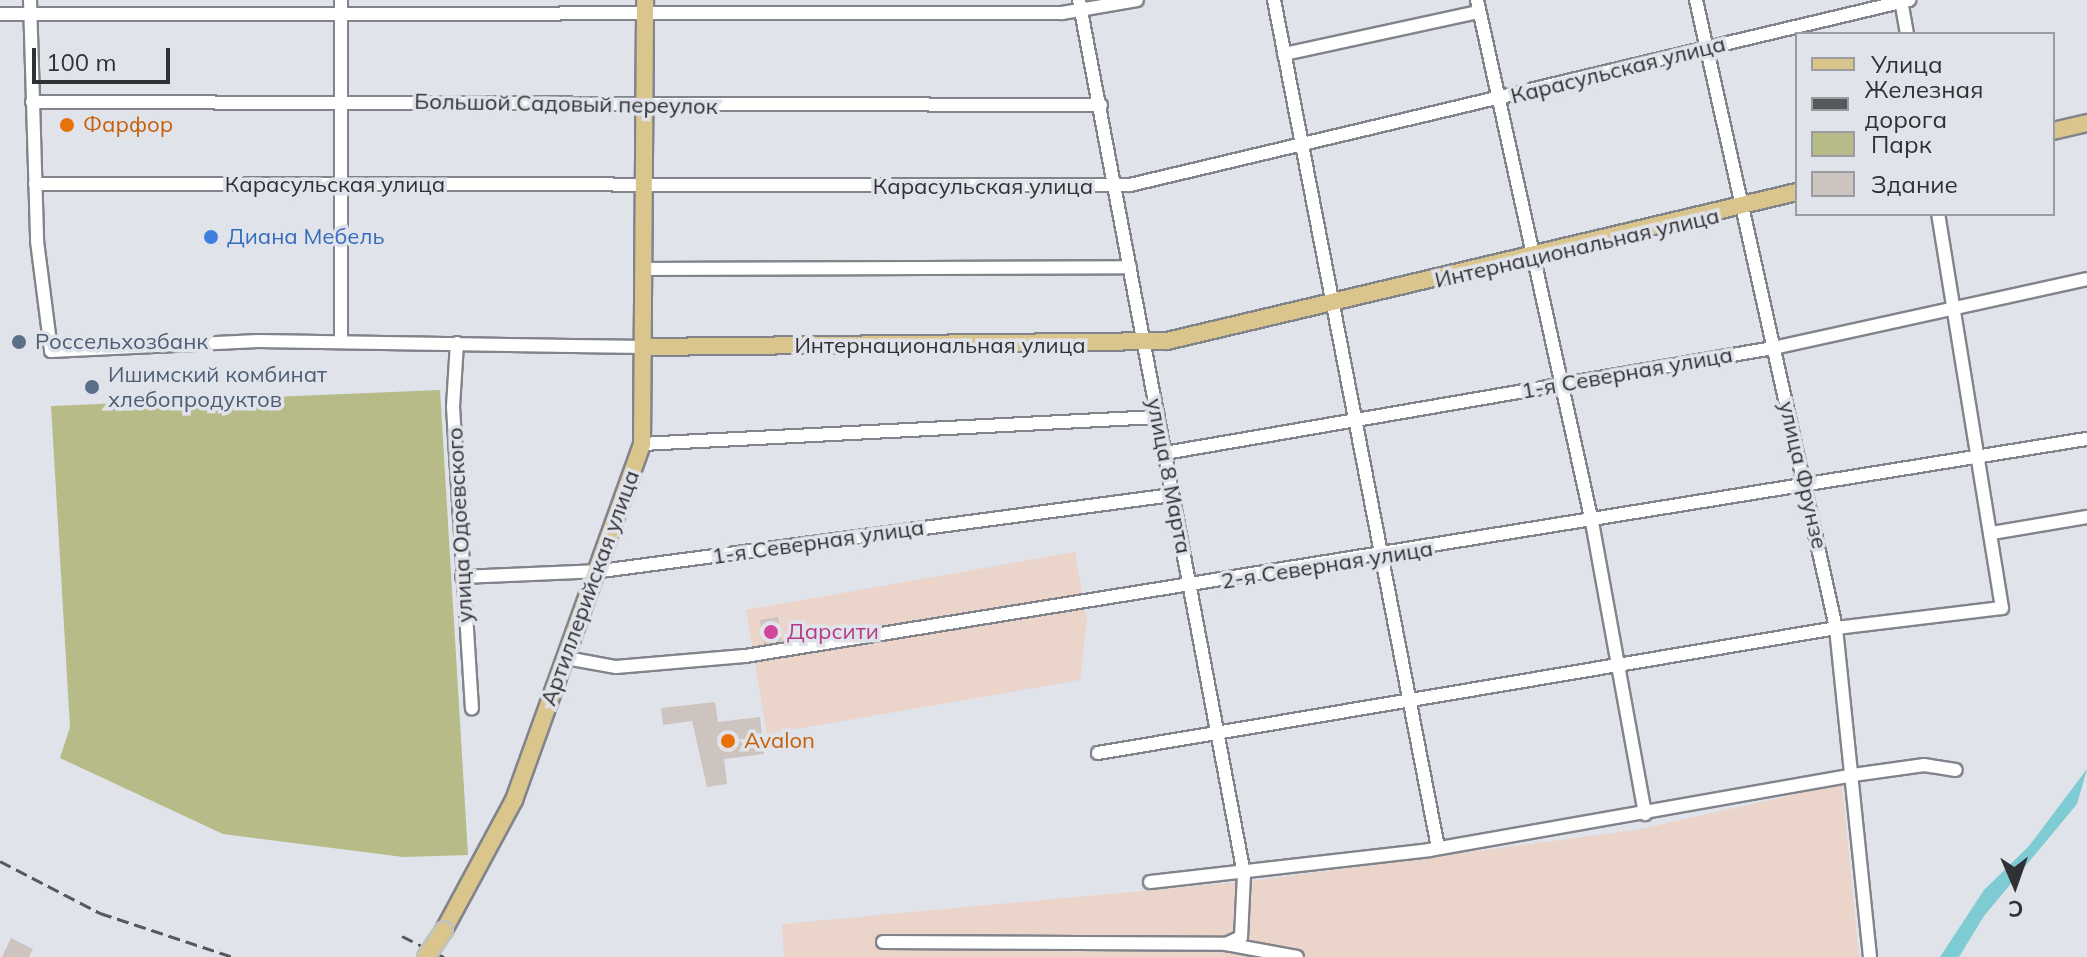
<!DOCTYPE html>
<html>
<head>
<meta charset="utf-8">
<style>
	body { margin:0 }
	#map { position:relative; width:2087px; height:957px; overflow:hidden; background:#e1e3eb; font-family:Mulish,sans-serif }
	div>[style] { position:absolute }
	.commercial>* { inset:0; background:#ebd4c9 }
	.green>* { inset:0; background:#b6bb88 }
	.water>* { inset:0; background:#7ecbd4 }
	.building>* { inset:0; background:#cdc3bf }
	.roads { filter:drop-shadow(2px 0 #82848c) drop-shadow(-2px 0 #82848c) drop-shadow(0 2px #82848c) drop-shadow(0 -2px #82848c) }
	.minor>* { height:12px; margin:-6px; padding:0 6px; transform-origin:6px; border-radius:6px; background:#fff }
	.major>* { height:16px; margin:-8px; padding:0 8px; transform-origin:8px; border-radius:8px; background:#dac58c }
	.rail>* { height:3px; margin-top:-1.5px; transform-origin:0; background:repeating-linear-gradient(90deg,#56585c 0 12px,transparent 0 18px) }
	.bridges { filter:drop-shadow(2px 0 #c1c1c2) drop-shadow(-2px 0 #c1c1c2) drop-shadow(0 2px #c1c1c2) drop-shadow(0 -2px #c1c1c2) }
	.major-bridge>* { height:16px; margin:-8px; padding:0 8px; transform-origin:8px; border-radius:8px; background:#dac58c }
	.dots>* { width:22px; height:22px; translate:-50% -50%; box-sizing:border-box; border:4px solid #e1e3eb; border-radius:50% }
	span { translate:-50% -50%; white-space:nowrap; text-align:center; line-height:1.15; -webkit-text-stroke:7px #e1e3eb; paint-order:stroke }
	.street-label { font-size:22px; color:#303134 }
	.food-label { font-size:22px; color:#c56008 }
	.left { translate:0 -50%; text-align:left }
	.shop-label { font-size:22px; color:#366cbe }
	.service-label { font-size:22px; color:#4e5e75 }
	.hotel-label { font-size:22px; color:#b23c85 }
	.legend { position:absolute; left:1795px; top:32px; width:260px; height:184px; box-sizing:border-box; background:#e1e3eb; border:2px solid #9a9ca2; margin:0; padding:10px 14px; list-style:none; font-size:24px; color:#303134 }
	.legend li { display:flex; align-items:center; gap:16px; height:40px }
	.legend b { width:40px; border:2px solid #9a9ca2 }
	.north { position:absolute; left:1975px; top:845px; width:80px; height:80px; -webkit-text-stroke:6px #e1e3eb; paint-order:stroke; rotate:178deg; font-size:22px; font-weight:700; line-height:32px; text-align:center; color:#303134 }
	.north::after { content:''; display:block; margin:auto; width:28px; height:36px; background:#303134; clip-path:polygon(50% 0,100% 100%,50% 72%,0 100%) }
	.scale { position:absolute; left:32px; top:48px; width:138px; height:36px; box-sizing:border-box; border:4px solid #303134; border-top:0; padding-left:10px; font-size:24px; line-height:28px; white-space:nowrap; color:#303134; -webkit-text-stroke:6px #e1e3eb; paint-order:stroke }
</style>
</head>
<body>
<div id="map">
	<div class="commercial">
		<i style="clip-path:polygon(1075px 552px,1087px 620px,1080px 680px,767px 734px,746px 610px)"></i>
		<i style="clip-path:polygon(1842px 784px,1859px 957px,784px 957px,782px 924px,1251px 881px,1636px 830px)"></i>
	</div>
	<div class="green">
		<i style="clip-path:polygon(440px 390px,468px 855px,403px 857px,223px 834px,60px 758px,70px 727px,51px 406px)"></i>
	</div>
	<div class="water">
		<i style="clip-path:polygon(2087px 769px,2077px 804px,1984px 916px,1959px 957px,1940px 957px,1984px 890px,2029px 846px)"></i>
	</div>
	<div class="building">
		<i style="clip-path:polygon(778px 617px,782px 641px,764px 644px,760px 620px)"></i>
		<i style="clip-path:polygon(715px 702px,718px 722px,760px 717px,764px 754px,724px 759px,727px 784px,707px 787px,692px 721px,663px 725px,661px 708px)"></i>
		<i style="clip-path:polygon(11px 938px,33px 949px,29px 957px,2px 957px)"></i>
	</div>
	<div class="roads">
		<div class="minor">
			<i style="left:30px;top:0;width:241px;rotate:88.3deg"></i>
			<i style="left:37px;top:241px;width:111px;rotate:82.7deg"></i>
			<i style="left:51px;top:351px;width:207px;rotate:-2.8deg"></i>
			<i style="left:258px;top:341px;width:388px;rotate:0.9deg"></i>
			<i style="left:341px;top:0;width:340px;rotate:90deg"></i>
			<i style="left:1079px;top:0;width:889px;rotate:79.31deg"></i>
			<i style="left:1244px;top:874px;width:63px;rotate:92.7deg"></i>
			<i style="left:1241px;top:937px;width:17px;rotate:155deg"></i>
			<i style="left:1274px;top:0;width:864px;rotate:79.05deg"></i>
			<i style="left:1477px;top:0;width:535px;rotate:77.58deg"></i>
			<i style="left:1592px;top:522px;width:297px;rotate:79.7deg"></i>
			<i style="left:1696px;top:0;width:643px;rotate:77.43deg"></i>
			<i style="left:1836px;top:628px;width:331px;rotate:84.1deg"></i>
			<i style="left:1901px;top:0;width:35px;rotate:80deg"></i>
			<i style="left:0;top:14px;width:1062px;rotate:-0.05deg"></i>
			<i style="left:1062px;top:13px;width:76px;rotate:-9.8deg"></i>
			<i style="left:1284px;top:54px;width:199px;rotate:-12.2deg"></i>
			<i style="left:32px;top:102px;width:1069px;rotate:0.16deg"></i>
			<i style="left:35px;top:184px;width:1095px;rotate:0.05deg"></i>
			<i style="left:1130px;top:185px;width:801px;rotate:-13.36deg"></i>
			<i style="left:645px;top:269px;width:485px;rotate:-0.2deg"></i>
			<i style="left:457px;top:343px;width:64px;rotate:93.6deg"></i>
			<i style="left:453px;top:407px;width:302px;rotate:86.4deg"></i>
			<i style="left:642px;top:444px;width:517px;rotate:-3deg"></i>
			<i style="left:1165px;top:453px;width:617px;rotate:-9.8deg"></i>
			<i style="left:1773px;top:348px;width:321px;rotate:-12.4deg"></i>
			<i style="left:1992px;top:533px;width:96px;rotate:-9.6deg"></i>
			<i style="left:462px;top:577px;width:139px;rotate:-2.5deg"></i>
			<i style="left:601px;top:571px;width:576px;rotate:-7.58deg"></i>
			<i style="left:566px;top:658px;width:51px;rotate:10.2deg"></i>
			<i style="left:616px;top:667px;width:129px;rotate:-4.9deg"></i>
			<i style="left:745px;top:656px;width:1359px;rotate:-9.19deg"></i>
			<i style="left:1098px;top:753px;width:749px;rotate:-9.61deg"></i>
			<i style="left:1836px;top:628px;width:167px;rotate:-6.9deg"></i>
			<i style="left:2002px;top:608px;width:399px;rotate:-99.2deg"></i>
			<i style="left:1150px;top:882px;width:281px;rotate:-6.5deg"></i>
			<i style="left:1429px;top:850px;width:431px;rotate:-10deg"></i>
			<i style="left:1853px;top:775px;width:72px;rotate:-8deg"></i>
			<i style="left:1924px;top:765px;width:32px;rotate:9deg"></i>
			<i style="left:883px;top:942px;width:343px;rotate:0.3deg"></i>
			<i style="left:1226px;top:944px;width:72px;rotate:10.4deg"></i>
		</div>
		<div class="major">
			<i style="left:2053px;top:131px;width:35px;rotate:-13deg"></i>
			<i style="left:646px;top:347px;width:521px;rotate:-0.66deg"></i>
			<i style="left:1167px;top:341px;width:647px;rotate:-13.31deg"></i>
			<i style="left:444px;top:930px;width:148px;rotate:-61.7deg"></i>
			<i style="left:514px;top:800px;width:378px;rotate:-70.2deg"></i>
			<i style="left:642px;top:444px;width:444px;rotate:-89.6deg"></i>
		</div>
	</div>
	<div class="rail">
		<i style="left:0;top:861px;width:113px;rotate:27.5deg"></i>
		<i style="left:100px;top:913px;width:140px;rotate:18.3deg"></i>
		<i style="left:402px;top:936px;width:47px;rotate:26.6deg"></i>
	</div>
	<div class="bridges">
		<div class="major-bridge">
			<i style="left:426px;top:957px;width:32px;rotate:-56deg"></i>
		</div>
	</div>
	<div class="dots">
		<i style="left:67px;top:125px;background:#e8710a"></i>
		<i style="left:211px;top:237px;background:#3f7fe0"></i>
		<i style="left:19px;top:342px;background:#5c6f8a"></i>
		<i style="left:92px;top:387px;background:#5c6f8a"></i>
		<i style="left:771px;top:632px;background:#d1479c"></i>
		<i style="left:728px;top:741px;background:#e8710a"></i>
	</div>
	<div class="street-label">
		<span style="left:1618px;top:70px;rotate:-14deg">Карасульская улица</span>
		<span style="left:566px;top:104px;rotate:1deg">Большой Садовый переулок</span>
		<span style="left:335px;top:185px">Карасульская улица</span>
		<span style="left:983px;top:187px">Карасульская улица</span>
		<span style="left:1577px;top:248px;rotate:-13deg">Интернациональная улица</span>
		<span style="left:940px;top:346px">Интернациональная улица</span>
		<span style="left:1627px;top:373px;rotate:-10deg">1-я Северная улица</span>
		<span style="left:1803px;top:475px;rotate:77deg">улица Фрунзе</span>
		<span style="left:1169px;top:476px;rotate:79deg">улица 8 Марта</span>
		<span style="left:460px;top:525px;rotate:-93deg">улица Одоевского</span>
		<span style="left:818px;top:542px;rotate:-8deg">1-я Северная улица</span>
		<span style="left:1327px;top:565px;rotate:-9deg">2-я Северная улица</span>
		<span style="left:590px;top:588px;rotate:-70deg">Артиллерийская улица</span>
	</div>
	<div class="food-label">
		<span class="left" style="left:83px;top:125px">Фарфор</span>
		<span class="left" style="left:744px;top:741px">Avalon</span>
	</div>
	<div class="shop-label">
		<span class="left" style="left:227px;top:237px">Диана Мебель</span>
	</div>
	<div class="service-label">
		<span class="left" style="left:35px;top:342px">Россельхозбанк</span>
		<span class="left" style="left:108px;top:387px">Ишимский комбинат<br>хлебопродуктов</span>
	</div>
	<div class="hotel-label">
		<span class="left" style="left:787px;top:632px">Дарсити</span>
	</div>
	<ul class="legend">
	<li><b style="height:10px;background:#dac58c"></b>Улица</li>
	<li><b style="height:10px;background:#56585c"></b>Железная дорога</li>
	<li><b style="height:22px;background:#b6bb88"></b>Парк</li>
	<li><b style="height:22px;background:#cdc3bf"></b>Здание</li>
	</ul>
	<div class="north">С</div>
	<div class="scale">100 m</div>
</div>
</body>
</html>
